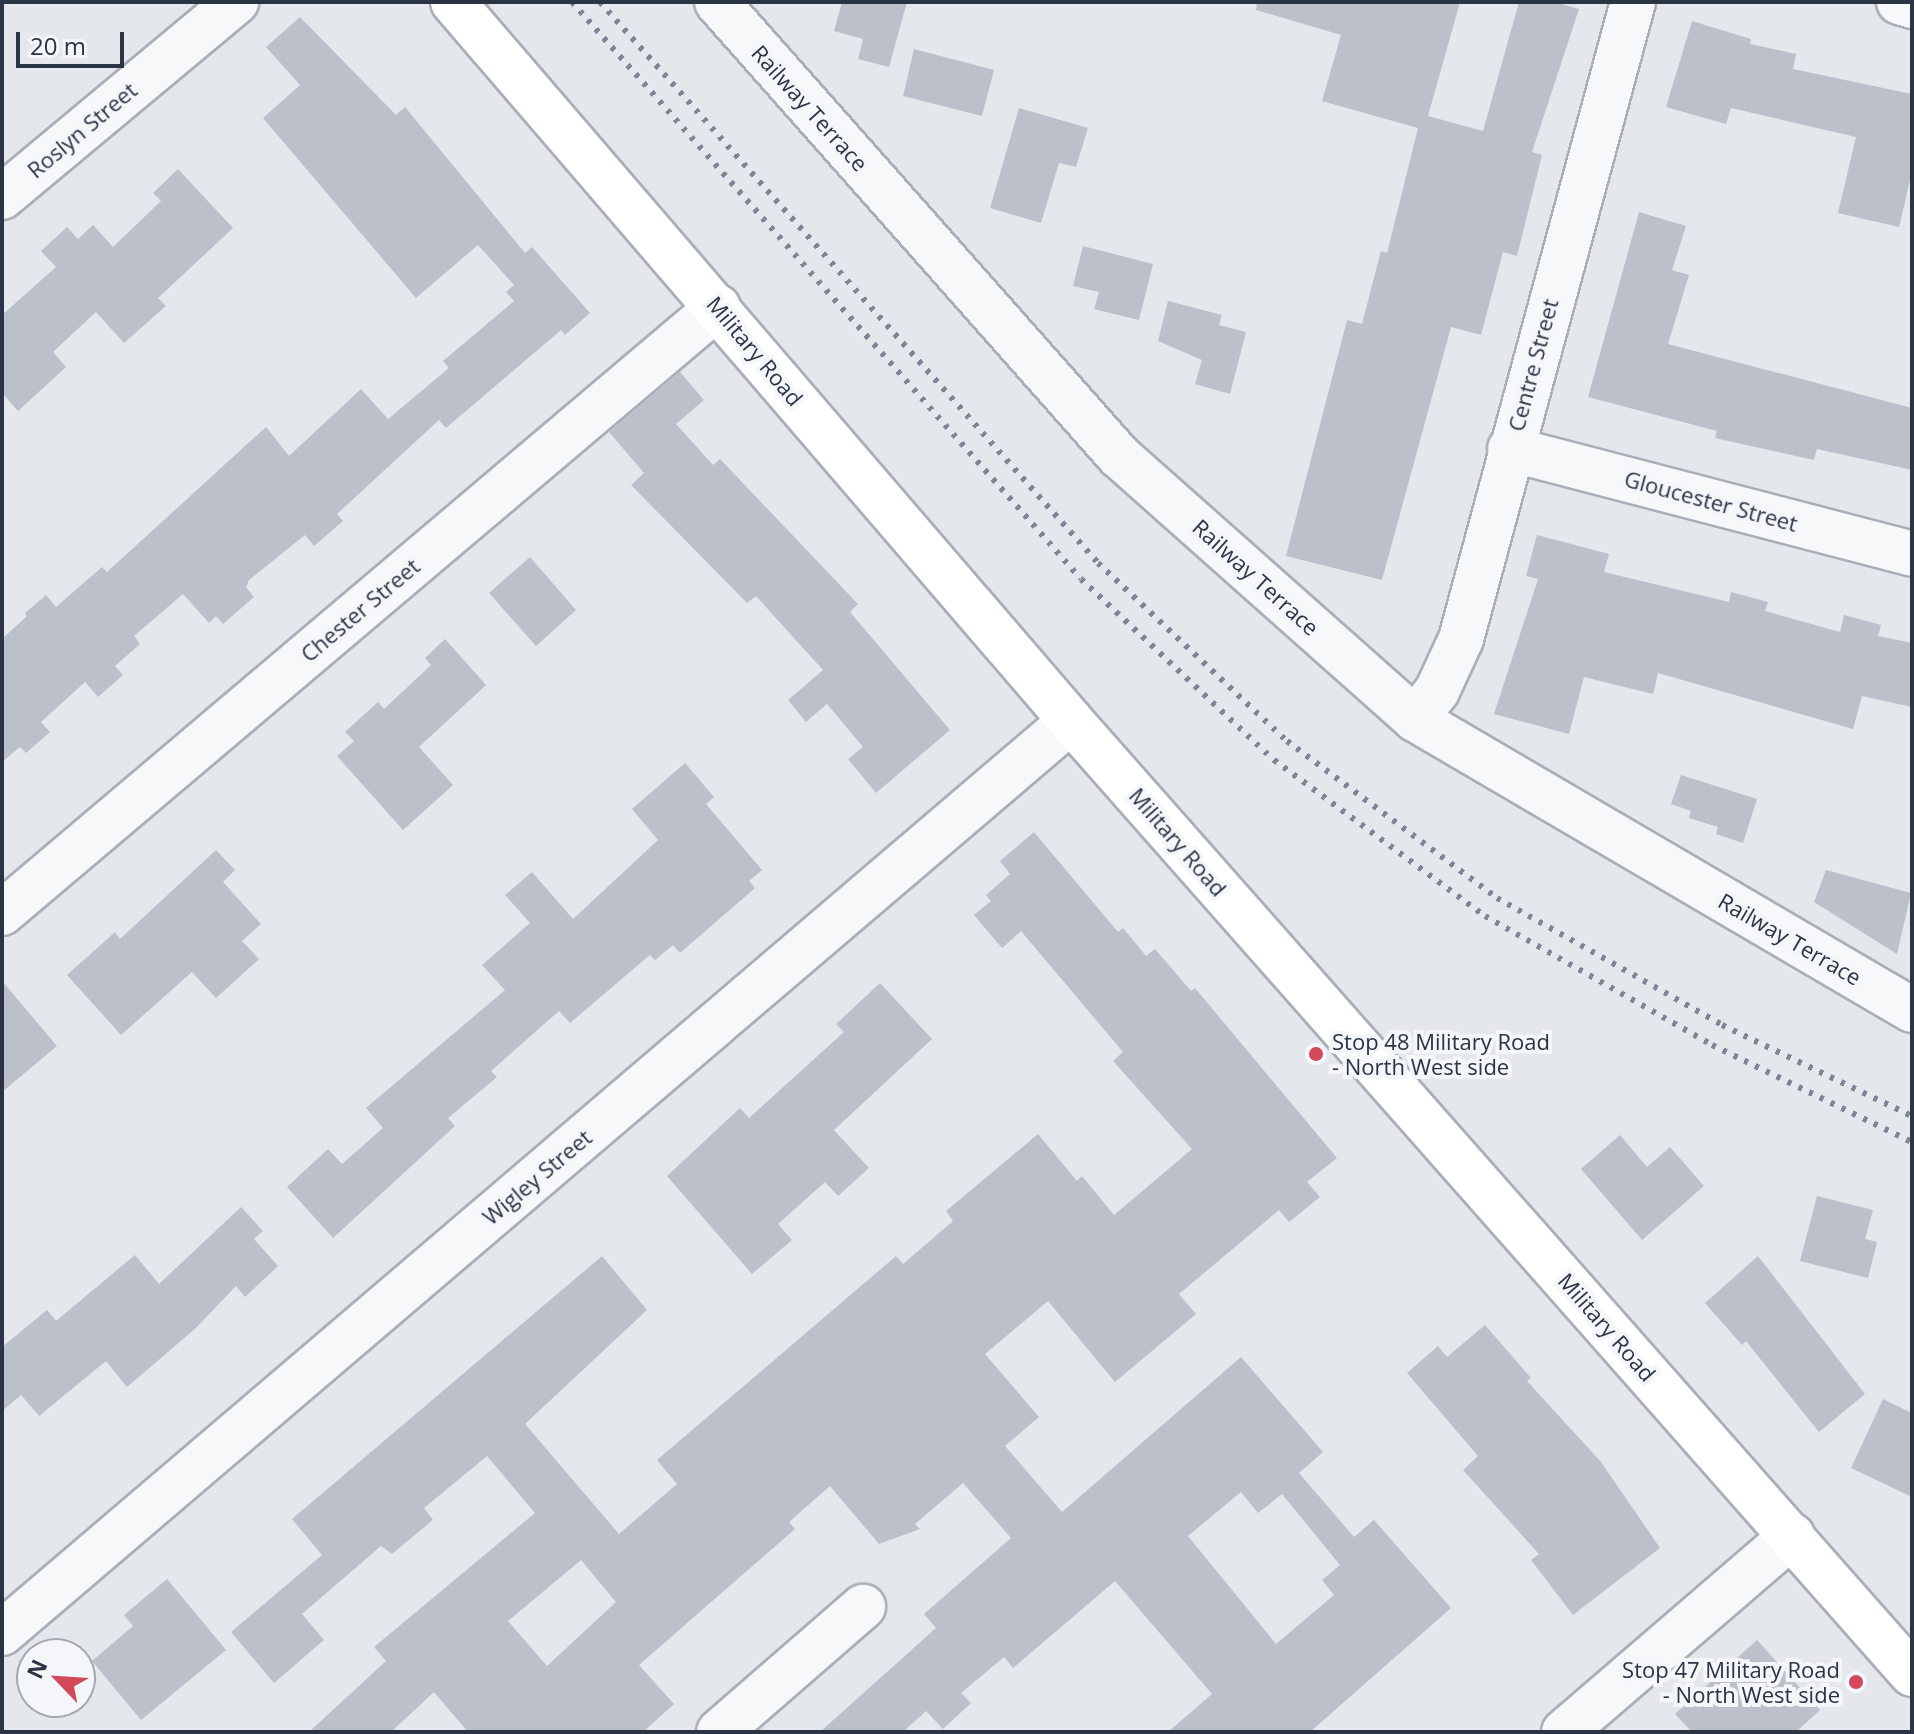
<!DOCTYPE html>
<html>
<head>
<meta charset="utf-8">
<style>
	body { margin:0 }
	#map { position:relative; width:1914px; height:1734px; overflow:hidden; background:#e4e7ec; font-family:"Open Sans",sans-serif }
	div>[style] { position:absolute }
	.building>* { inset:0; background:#bbc0ca }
	.roads { filter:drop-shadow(2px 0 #a9aeb7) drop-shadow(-2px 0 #a9aeb7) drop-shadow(0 2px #a9aeb7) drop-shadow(0 -2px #a9aeb7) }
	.minor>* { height:44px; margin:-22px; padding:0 22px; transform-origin:22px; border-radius:22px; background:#f7f8fa }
	.major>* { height:44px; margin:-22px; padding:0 22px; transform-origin:22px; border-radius:22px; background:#fff }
	.rail>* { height:6px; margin-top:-3px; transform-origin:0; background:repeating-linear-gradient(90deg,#7d8696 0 4px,transparent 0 12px) }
	.dots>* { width:22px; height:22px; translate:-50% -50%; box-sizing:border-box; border:4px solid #f4f6f9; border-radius:50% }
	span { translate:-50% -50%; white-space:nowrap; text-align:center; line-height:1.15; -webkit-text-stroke:8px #f4f6f9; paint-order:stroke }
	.street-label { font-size:22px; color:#2b3445 }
	.poi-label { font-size:22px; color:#2b3445 }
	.left { translate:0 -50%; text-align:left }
	.right { translate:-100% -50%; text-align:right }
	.frame { position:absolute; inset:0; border:4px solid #2b3445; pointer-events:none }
	.north { position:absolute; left:16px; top:1638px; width:80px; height:80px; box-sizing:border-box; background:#f4f6f9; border:2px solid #a4a8b1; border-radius:50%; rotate:295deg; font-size:22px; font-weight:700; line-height:32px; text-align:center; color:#2b3445 }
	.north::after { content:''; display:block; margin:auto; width:28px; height:36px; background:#d1495b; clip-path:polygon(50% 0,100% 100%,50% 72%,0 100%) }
	.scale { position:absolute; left:16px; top:32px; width:108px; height:36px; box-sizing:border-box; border:4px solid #2b3445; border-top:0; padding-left:10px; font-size:24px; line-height:28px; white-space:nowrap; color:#2b3445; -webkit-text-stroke:6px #f4f6f9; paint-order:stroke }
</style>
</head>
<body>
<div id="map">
	<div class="building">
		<i style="clip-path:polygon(842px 2px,907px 2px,889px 67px,858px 59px,863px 39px,834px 31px)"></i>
		<i style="clip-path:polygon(1257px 2px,1460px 2px,1428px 116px,1483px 131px,1519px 2px,1554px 2px,1579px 9px,1532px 152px,1542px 155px,1517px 256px,1503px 252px,1481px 335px,1451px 327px,1382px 580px,1286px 556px,1347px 320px,1362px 324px,1381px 251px,1387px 253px,1418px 128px,1322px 101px,1341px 35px,1256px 10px)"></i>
		<i style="clip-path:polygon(300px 17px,396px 115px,405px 107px,525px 253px,532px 247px,590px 313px,565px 335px,561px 330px,446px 428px,439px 420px,337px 514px,343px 521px,314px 546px,305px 535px,249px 580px,246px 587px,254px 597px,223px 624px,216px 616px,209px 623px,183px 594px,134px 636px,140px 644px,115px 666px,123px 675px,98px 697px,85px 682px,41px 722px,50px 732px,26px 753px,20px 747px,2px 762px,2px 639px,27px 616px,25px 613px,46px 595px,56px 607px,102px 567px,107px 572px,266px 427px,289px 456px,361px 389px,388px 419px,449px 368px,443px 361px,514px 301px,506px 292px,514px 285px,478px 245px,416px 298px,263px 118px,300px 85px,266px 47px)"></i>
		<i style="clip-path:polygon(1692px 21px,1751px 39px,1750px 44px,1796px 54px,1793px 69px,1912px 94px,1912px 172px,1899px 227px,1838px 213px,1856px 137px,1731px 108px,1726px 124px,1666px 107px)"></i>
		<i style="clip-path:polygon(914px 49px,994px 70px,982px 116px,903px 96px)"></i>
		<i style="clip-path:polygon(1019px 108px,1088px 128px,1076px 167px,1059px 163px,1041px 223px,990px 208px)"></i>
		<i style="clip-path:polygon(178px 169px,233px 228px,158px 298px,166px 306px,124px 343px,96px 312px,53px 352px,66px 367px,18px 411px,2px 393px,2px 315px,56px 267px,41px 251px,67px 227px,78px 239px,93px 225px,113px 247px,161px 201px,153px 193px)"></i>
		<i style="clip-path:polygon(1639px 212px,1686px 226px,1672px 270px,1689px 275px,1668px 344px,1912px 408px,1912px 470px,1817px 449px,1814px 460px,1715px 438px,1717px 431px,1588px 397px)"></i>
		<i style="clip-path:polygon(1083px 246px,1153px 264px,1139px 320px,1094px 309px,1099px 292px,1073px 286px)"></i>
		<i style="clip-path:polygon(1168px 301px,1222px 315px,1219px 325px,1246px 332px,1230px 394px,1195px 384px,1202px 360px,1158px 341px)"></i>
		<i style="clip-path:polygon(680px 372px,704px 400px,676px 424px,713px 465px,720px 459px,858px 604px,850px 612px,950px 730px,876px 793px,848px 759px,863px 747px,827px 704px,806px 722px,788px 700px,823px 670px,756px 596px,747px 603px,631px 485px,644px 473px,609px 432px)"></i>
		<i style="clip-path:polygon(1537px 535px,1609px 554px,1604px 572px,1729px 602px,1731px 592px,1768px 602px,1765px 611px,1840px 632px,1844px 615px,1881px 625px,1878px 636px,1912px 643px,1912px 707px,1862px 696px,1853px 729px,1658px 673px,1653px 694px,1584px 677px,1569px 734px,1494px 714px,1538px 579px,1526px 576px)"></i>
		<i style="clip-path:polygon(530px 557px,576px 610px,536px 646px,489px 593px)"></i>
		<i style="clip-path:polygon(445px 639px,486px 685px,419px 747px,453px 785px,403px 830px,337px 756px,354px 741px,345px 732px,378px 702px,384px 709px,431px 665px,425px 658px)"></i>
		<i style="clip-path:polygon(685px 763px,714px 797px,706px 804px,762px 870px,749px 881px,755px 888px,680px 953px,673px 945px,655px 960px,650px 955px,570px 1023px,559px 1011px,491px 1071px,497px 1077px,448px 1118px,455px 1126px,333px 1238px,287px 1187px,328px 1149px,342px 1164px,383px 1128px,366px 1108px,505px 990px,482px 965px,530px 923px,505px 895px,532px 872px,573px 919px,658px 840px,632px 809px)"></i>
		<i style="clip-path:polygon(1681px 775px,1757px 799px,1743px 843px,1716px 834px,1718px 827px,1689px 818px,1691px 811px,1671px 804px)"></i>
		<i style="clip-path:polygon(evenodd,1034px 832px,1118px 932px,1123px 928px,1146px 956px,1155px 949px,1191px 991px,1195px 988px,1337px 1158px,1307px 1182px,1320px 1197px,1289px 1222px,1279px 1210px,1179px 1294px,1196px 1314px,1115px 1382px,1048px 1301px,985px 1354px,1039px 1417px,1005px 1446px,1062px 1512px,1241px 1357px,1323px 1452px,1299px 1473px,1354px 1537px,1374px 1520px,1451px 1608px,1310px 1732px,1168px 1732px,1212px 1694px,1115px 1581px,1013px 1668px,1004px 1657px,961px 1693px,971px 1703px,943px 1729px,926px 1711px,903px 1732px,820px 1732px,936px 1628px,924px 1614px,1011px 1538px,963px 1483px,915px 1524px,920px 1529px,879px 1544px,830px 1486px,789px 1522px,795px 1529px,639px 1665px,674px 1704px,643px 1732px,468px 1732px,434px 1692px,391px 1732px,309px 1732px,386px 1661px,374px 1647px,535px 1513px,487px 1456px,424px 1508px,433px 1520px,392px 1554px,381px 1546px,302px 1614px,324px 1640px,274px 1683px,231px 1632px,322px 1555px,292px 1519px,602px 1256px,647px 1310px,525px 1424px,619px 1534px,677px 1484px,657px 1460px,896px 1256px,903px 1264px,953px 1221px,946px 1211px,1038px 1134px,1077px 1181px,1082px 1176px,1114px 1215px,1192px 1149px,1113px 1061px,1123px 1052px,1021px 931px,1002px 948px,974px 915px,991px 901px,986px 895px,1010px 874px,1000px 861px,1034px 832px,1241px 1492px,1258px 1513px,1282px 1494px,1340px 1565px,1322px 1580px,1334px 1595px,1276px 1644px,1188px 1536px,1241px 1492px,1034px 832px,581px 1560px,616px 1602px,547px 1666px,508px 1621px,581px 1560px)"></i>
		<i style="clip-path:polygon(216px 850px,235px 870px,223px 882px,261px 924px,242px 941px,259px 959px,216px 998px,192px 972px,121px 1035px,67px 975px,115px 932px,120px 939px)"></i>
		<i style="clip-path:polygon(1826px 870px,1911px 893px,1897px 954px,1814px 902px)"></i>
		<i style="clip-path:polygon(2px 981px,57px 1046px,2px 1092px)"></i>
		<i style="clip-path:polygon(880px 983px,932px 1039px,834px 1130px,869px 1168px,838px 1196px,825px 1182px,778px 1224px,792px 1240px,752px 1274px,667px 1176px,740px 1108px,749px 1118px,844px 1032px,836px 1024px)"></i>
		<i style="clip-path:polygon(1620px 1135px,1647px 1167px,1670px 1147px,1704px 1186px,1642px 1240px,1581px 1169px)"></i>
		<i style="clip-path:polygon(1817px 1196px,1873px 1210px,1865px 1239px,1877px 1242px,1868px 1278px,1800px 1261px)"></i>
		<i style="clip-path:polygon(241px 1207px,263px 1231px,254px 1239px,278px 1266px,245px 1297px,236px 1286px,196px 1328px,127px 1387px,106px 1361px,39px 1416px,21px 1395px,2px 1411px,2px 1347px,47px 1310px,56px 1321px,135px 1255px,159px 1284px)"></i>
		<i style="clip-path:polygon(1758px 1256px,1865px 1394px,1819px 1432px,1746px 1341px,1742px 1345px,1705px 1303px)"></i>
		<i style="clip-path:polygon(1485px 1325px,1531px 1378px,1527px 1381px,1601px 1462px,1660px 1548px,1573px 1615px,1531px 1560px,1539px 1554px,1463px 1470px,1478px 1456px,1407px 1373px,1438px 1346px,1447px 1357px)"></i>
		<i style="clip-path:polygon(1883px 1399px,1912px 1413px,1912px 1497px,1851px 1468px)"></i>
		<i style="clip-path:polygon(167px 1579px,226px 1650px,141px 1720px,92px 1661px,133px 1626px,124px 1615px)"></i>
		<i style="clip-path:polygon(1757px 1640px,1820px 1710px,1796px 1732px,1692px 1732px,1675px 1714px)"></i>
	</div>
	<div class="roads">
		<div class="minor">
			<i style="left:717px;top:2px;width:606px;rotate:48.48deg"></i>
			<i style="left:1119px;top:456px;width:396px;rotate:41.6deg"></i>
			<i style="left:1415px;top:719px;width:576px;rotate:30.35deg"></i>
			<i style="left:1899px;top:2px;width:14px;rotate:17deg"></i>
			<i style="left:2px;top:197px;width:305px;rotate:-39.8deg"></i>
			<i style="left:1510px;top:449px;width:415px;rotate:14.6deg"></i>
			<i style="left:1415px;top:719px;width:36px;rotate:-52deg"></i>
			<i style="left:1437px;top:691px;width:57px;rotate:-65.2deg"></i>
			<i style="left:1461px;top:639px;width:660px;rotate:-74.89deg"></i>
			<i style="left:2px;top:913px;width:938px;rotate:-40.24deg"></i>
			<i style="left:2px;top:1633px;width:1405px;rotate:-40.47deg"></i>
			<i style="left:719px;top:1732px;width:191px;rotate:-41deg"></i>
			<i style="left:1564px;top:1732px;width:301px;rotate:-40.7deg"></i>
		</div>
		<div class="major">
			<i style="left:453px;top:2px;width:948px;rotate:49.32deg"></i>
			<i style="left:1071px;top:721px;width:1271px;rotate:48.57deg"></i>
		</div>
	</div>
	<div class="rail">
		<i style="left:572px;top:2px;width:769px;rotate:48.58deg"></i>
		<i style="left:1081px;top:579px;width:265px;rotate:43.2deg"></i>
		<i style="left:1274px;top:760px;width:262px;rotate:36.5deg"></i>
		<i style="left:1485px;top:916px;width:261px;rotate:29.6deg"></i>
		<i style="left:1712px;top:1045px;width:222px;rotate:25.9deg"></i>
		<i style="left:600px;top:2px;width:750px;rotate:48.4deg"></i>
		<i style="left:1098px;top:563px;width:260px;rotate:43.3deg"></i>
		<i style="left:1287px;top:741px;width:262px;rotate:36.8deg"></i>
		<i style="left:1497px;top:898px;width:258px;rotate:29.4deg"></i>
		<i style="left:1722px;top:1025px;width:211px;rotate:25.6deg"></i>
	</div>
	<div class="dots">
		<i style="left:1316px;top:1054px;background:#d1495b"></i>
		<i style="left:1856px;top:1682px;background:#d1495b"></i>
	</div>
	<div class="street-label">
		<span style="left:810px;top:108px;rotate:48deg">Railway Terrace</span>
		<span style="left:82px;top:130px;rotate:-40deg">Roslyn Street</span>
		<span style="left:755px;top:351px;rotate:50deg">Military Road</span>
		<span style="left:1533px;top:365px;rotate:-75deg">Centre Street</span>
		<span style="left:1711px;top:501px;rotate:15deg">Gloucester Street</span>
		<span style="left:1256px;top:577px;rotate:42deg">Railway Terrace</span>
		<span style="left:360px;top:610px;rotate:-40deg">Chester Street</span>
		<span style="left:1178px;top:842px;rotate:49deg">Military Road</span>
		<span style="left:1790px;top:939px;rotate:30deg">Railway Terrace</span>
		<span style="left:537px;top:1177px;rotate:-40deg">Wigley Street</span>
		<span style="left:1607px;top:1327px;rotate:49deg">Military Road</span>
	</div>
	<div class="poi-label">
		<span class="left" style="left:1332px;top:1054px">Stop 48 Military Road<br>- North West side</span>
		<span class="right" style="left:1840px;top:1682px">Stop 47 Military Road<br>- North West side</span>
	</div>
	<div class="frame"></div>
	<div class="north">N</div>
	<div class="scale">20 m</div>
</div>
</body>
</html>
